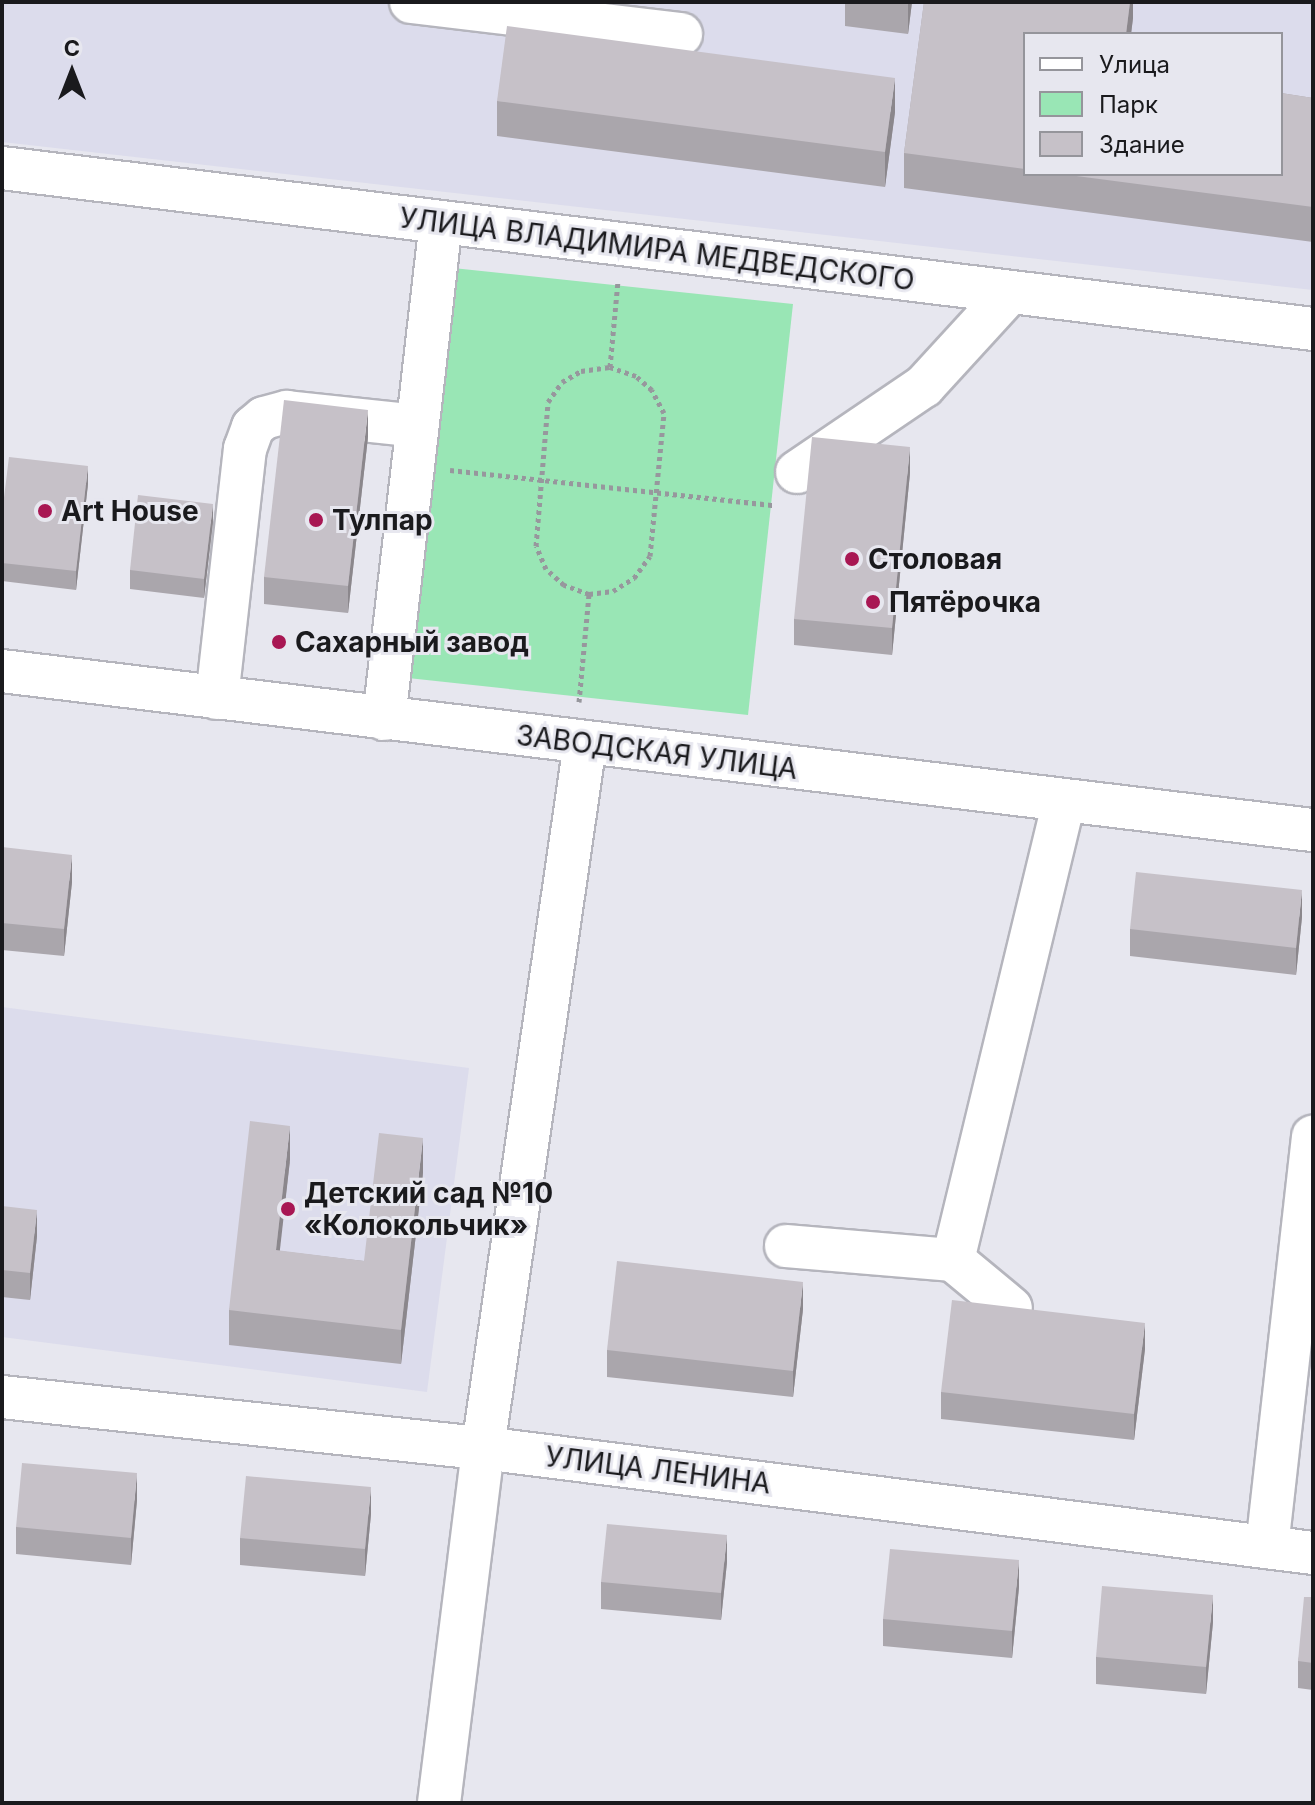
<!DOCTYPE html>
<html>
<head>
<meta charset="utf-8">
<style>
	body { margin:0 }
	#map { position:relative; width:1315px; height:1805px; overflow:hidden; background:#e7e7ef; font-family:Inter,sans-serif }
	div>[style] { position:absolute }
	.built>* { inset:0; background:#dcdcec }
	.green>* { inset:0; background:#99e6b5 }
	.path>* { height:5px; margin-top:-2.5px; transform-origin:0; background:repeating-linear-gradient(90deg,#97979d 0 4px,transparent 0 8px) }
	.roads { filter:drop-shadow(2px 0 #b5b5bd) drop-shadow(-2px 0 #b5b5bd) drop-shadow(0 2px #b5b5bd) drop-shadow(0 -2px #b5b5bd) }
	.minor>* { height:42px; margin:-21px; padding:0 21px; transform-origin:21px; border-radius:21px; background:#fff }
	.wall>* { inset:0; background:#aaa6ac }
	.shaded-wall>* { inset:0; background:#8b878c }
	.building>* { inset:0; background:#c6c1c8 }
	.dots>* { width:22px; height:22px; translate:-50% -50%; box-sizing:border-box; border:4px solid #e7e7ef; border-radius:50% }
	span { translate:-50% -50%; white-space:nowrap; text-align:center; line-height:1.15; -webkit-text-stroke:6px #e7e7ef; paint-order:stroke }
	.street-label { font-size:28px; color:#1a1a1d }
	.poi-label { font-size:28px; color:#1a1a1d; font-weight:700 }
	.left { translate:0 -50%; text-align:left }
	.frame { position:absolute; inset:0; border:4px solid #1a1a1d; pointer-events:none }
	.legend { position:absolute; left:1023px; top:32px; width:260px; height:144px; box-sizing:border-box; background:#e7e7ef; border:2px solid #95959b; margin:0; padding:10px 14px; list-style:none; font-size:24px; color:#1a1a1d }
	.legend li { display:flex; align-items:center; gap:16px; height:40px }
	.legend b { width:40px; border:2px solid #95959b }
	.north { position:absolute; left:32px; top:32px; width:80px; height:80px; -webkit-text-stroke:6px #e7e7ef; paint-order:stroke; rotate:0deg; font-size:22px; font-weight:700; line-height:32px; text-align:center; color:#1a1a1d }
	.north::after { content:''; display:block; margin:auto; width:28px; height:36px; background:#1a1a1d; clip-path:polygon(50% 0,100% 100%,50% 72%,0 100%) }
</style>
</head>
<body>
<div id="map">
	<div class="built">
		<i style="clip-path:polygon(evenodd,2px 2px,1313px 2px,1313px 290px,2px 142px,2px 2px,1025px 34px,1281px 34px,1281px 174px,1025px 174px,1025px 34px)"></i>
		<i style="clip-path:polygon(2px 1007px,469px 1068px,427px 1392px,2px 1337px)"></i>
	</div>
	<div class="green">
		<i style="clip-path:polygon(453px 268px,793px 304px,748px 715px,408px 678px)"></i>
	</div>
	<div class="path">
		<i style="left:450px;top:470px;width:326px;rotate:6.2deg"></i>
		<i style="left:589px;top:594px;width:27px;rotate:-160deg"></i>
		<i style="left:564px;top:585px;width:24px;rotate:-138deg"></i>
		<i style="left:546px;top:569px;width:25px;rotate:-113deg"></i>
		<i style="left:536px;top:546px;width:144px;rotate:-85.2deg"></i>
		<i style="left:548px;top:402px;width:24px;rotate:-55deg"></i>
		<i style="left:562px;top:382px;width:22px;rotate:-30deg"></i>
		<i style="left:581px;top:371px;width:29px;rotate:-8deg"></i>
		<i style="left:579px;top:702px;width:108px;rotate:-84.7deg"></i>
		<i style="left:589px;top:594px;width:24px;rotate:-7deg"></i>
		<i style="left:613px;top:591px;width:25px;rotate:-32deg"></i>
		<i style="left:634px;top:578px;width:27px;rotate:-54deg"></i>
		<i style="left:650px;top:556px;width:144px;rotate:-84.4deg"></i>
		<i style="left:664px;top:413px;width:26px;rotate:-118deg"></i>
		<i style="left:652px;top:390px;width:21px;rotate:-139deg"></i>
		<i style="left:636px;top:376px;width:28px;rotate:-161deg"></i>
		<i style="left:610px;top:367px;width:86px;rotate:-84.7deg"></i>
	</div>
	<div class="roads">
		<div class="minor">
			<i style="left:411px;top:2px;width:272px;rotate:6.8deg"></i>
			<i style="left:2px;top:168px;width:1321px;rotate:7deg"></i>
			<i style="left:797px;top:472px;width:153px;rotate:-34.1deg"></i>
			<i style="left:924px;top:386px;width:127px;rotate:-47.5deg"></i>
			<i style="left:2px;top:671px;width:1321px;rotate:6.92deg"></i>
			<i style="left:217px;top:698px;width:251px;rotate:-83.6deg"></i>
			<i style="left:245px;top:449px;width:23px;rotate:-70deg"></i>
			<i style="left:253px;top:427px;width:14px;rotate:-39deg"></i>
			<i style="left:264px;top:418px;width:24px;rotate:-15deg"></i>
			<i style="left:287px;top:412px;width:131px;rotate:6.1deg"></i>
			<i style="left:384px;top:719px;width:500px;rotate:-83.46deg"></i>
			<i style="left:786px;top:1246px;width:168px;rotate:4.8deg"></i>
			<i style="left:953px;top:1260px;width:473px;rotate:-76.4deg"></i>
			<i style="left:953px;top:1260px;width:75px;rotate:39.6deg"></i>
			<i style="left:2px;top:1397px;width:484px;rotate:6.1deg"></i>
			<i style="left:483px;top:1448px;width:837px;rotate:7.21deg"></i>
			<i style="left:1267px;top:1547px;width:413px;rotate:-83.6deg"></i>
			<i style="left:439px;top:1803px;width:358px;rotate:-82.9deg"></i>
			<i style="left:483px;top:1448px;width:711px;rotate:-81.76deg"></i>
		</div>
	</div>
	<div class="wall">
		<i style="clip-path:polygon(845px 2px,912px 2px,908px 34px,845px 26px)"></i>
		<i style="clip-path:polygon(924px 2px,1133px 2px,1133px 18px,1131px 34px,1025px 34px,1025px 174px,1281px 174px,1281px 93px,1313px 98px,1313px 242px,904px 188px,904px 153px)"></i>
		<i style="clip-path:polygon(497px 101px,895px 112px,885px 187px,497px 136px)"></i>
		<i style="clip-path:polygon(368px 437px,348px 613px,264px 604px,264px 577px)"></i>
		<i style="clip-path:polygon(910px 473px,892px 655px,794px 645px,794px 619px)"></i>
		<i style="clip-path:polygon(88px 484px,76px 590px,2px 581px,2px 514px)"></i>
		<i style="clip-path:polygon(213px 522px,204px 598px,130px 589px,130px 570px)"></i>
		<i style="clip-path:polygon(2px 847px,72px 882px,64px 956px,2px 950px)"></i>
		<i style="clip-path:polygon(1302px 917px,1296px 975px,1130px 956px,1130px 929px)"></i>
		<i style="clip-path:polygon(290px 1160px,279px 1251px,364px 1261px,423px 1173px,401px 1364px,229px 1345px,229px 1310px)"></i>
		<i style="clip-path:polygon(2px 1206px,37px 1236px,30px 1300px,2px 1297px)"></i>
		<i style="clip-path:polygon(803px 1309px,793px 1397px,607px 1377px,607px 1350px)"></i>
		<i style="clip-path:polygon(1145px 1349px,1134px 1440px,941px 1419px,941px 1392px)"></i>
		<i style="clip-path:polygon(137px 1500px,131px 1565px,16px 1554px,16px 1527px)"></i>
		<i style="clip-path:polygon(371px 1514px,365px 1576px,240px 1565px,240px 1538px)"></i>
		<i style="clip-path:polygon(727px 1562px,721px 1620px,601px 1609px,601px 1582px)"></i>
		<i style="clip-path:polygon(1019px 1587px,1012px 1658px,883px 1646px,883px 1619px)"></i>
		<i style="clip-path:polygon(1313px 1597px,1313px 1690px,1298px 1688px,1298px 1661px)"></i>
		<i style="clip-path:polygon(1213px 1622px,1206px 1694px,1096px 1684px,1096px 1657px)"></i>
	</div>
	<div class="shaded-wall">
		<i style="clip-path:polygon(908px 2px,912px 2px,908px 34px)"></i>
		<i style="clip-path:polygon(1130px 2px,1133px 2px,1133px 18px,1131px 34px,1126px 34px)"></i>
		<i style="clip-path:polygon(895px 78px,895px 112px,885px 187px,885px 152px)"></i>
		<i style="clip-path:polygon(368px 410px,368px 437px,348px 613px,348px 586px)"></i>
		<i style="clip-path:polygon(910px 447px,910px 473px,892px 655px,892px 628px)"></i>
		<i style="clip-path:polygon(88px 466px,88px 484px,76px 590px,76px 571px)"></i>
		<i style="clip-path:polygon(213px 504px,213px 522px,204px 598px,204px 579px)"></i>
		<i style="clip-path:polygon(72px 855px,72px 882px,64px 956px,64px 929px)"></i>
		<i style="clip-path:polygon(1302px 890px,1302px 917px,1296px 975px,1296px 948px)"></i>
		<i style="clip-path:polygon(290px 1126px,290px 1160px,276px 1285px,276px 1250px)"></i>
		<i style="clip-path:polygon(423px 1138px,423px 1173px,401px 1364px,401px 1330px)"></i>
		<i style="clip-path:polygon(37px 1210px,37px 1236px,30px 1300px,30px 1273px)"></i>
		<i style="clip-path:polygon(803px 1282px,803px 1309px,793px 1397px,793px 1371px)"></i>
		<i style="clip-path:polygon(1145px 1323px,1145px 1349px,1134px 1440px,1134px 1414px)"></i>
		<i style="clip-path:polygon(137px 1473px,137px 1500px,131px 1565px,131px 1538px)"></i>
		<i style="clip-path:polygon(371px 1487px,371px 1514px,365px 1576px,365px 1549px)"></i>
		<i style="clip-path:polygon(727px 1535px,727px 1562px,721px 1620px,721px 1593px)"></i>
		<i style="clip-path:polygon(1019px 1560px,1019px 1587px,1012px 1658px,1012px 1631px)"></i>
		<i style="clip-path:polygon(1213px 1595px,1213px 1622px,1206px 1694px,1206px 1667px)"></i>
	</div>
	<div class="building">
		<i style="clip-path:polygon(924px 2px,1130px 2px,1126px 34px,1025px 34px,1025px 169px,904px 153px)"></i>
		<i style="clip-path:polygon(507px 26px,895px 78px,885px 152px,497px 101px)"></i>
		<i style="clip-path:polygon(1281px 93px,1313px 98px,1313px 207px,1061px 174px,1281px 174px)"></i>
		<i style="clip-path:polygon(284px 400px,368px 410px,348px 586px,264px 577px)"></i>
		<i style="clip-path:polygon(812px 437px,910px 447px,892px 628px,794px 619px)"></i>
		<i style="clip-path:polygon(9px 457px,88px 466px,76px 571px,2px 563px,2px 514px)"></i>
		<i style="clip-path:polygon(138px 495px,213px 504px,204px 579px,130px 570px)"></i>
		<i style="clip-path:polygon(2px 847px,72px 855px,64px 929px,2px 923px)"></i>
		<i style="clip-path:polygon(1136px 872px,1302px 890px,1296px 948px,1130px 929px)"></i>
		<i style="clip-path:polygon(250px 1121px,290px 1126px,276px 1250px,364px 1261px,379px 1133px,423px 1138px,401px 1330px,229px 1310px)"></i>
		<i style="clip-path:polygon(2px 1206px,37px 1210px,30px 1273px,2px 1270px)"></i>
		<i style="clip-path:polygon(617px 1261px,803px 1282px,793px 1371px,607px 1350px)"></i>
		<i style="clip-path:polygon(952px 1300px,1145px 1323px,1134px 1414px,941px 1392px)"></i>
		<i style="clip-path:polygon(22px 1463px,137px 1473px,131px 1538px,16px 1527px)"></i>
		<i style="clip-path:polygon(246px 1476px,371px 1487px,365px 1549px,240px 1538px)"></i>
		<i style="clip-path:polygon(607px 1524px,727px 1535px,721px 1593px,601px 1582px)"></i>
		<i style="clip-path:polygon(890px 1549px,1019px 1560px,1012px 1631px,883px 1619px)"></i>
		<i style="clip-path:polygon(1102px 1586px,1213px 1595px,1206px 1667px,1096px 1657px)"></i>
		<i style="clip-path:polygon(1304px 1597px,1313px 1597px,1313px 1663px,1298px 1661px)"></i>
	</div>
	<div class="dots">
		<i style="left:45px;top:511px;background:#a81753"></i>
		<i style="left:316px;top:520px;background:#a81753"></i>
		<i style="left:852px;top:559px;background:#a81753"></i>
		<i style="left:873px;top:602px;background:#a81753"></i>
		<i style="left:279px;top:642px;background:#a81753"></i>
		<i style="left:288px;top:1209px;background:#a81753"></i>
	</div>
	<div class="street-label">
		<span style="left:657px;top:249px;rotate:7deg">УЛИЦА ВЛАДИМИРА МЕДВЕДСКОГО</span>
		<span style="left:657px;top:752px;rotate:7deg">ЗАВОДСКАЯ УЛИЦА</span>
		<span style="left:658px;top:1470px;rotate:7deg">УЛИЦА ЛЕНИНА</span>
	</div>
	<div class="poi-label">
		<span class="left" style="left:61px;top:511px">Art House</span>
		<span class="left" style="left:332px;top:520px">Тулпар</span>
		<span class="left" style="left:868px;top:559px">Столовая</span>
		<span class="left" style="left:889px;top:602px">Пятёрочка</span>
		<span class="left" style="left:295px;top:642px">Сахарный завод</span>
		<span class="left" style="left:304px;top:1209px">Детский сад №10<br>«Колокольчик»</span>
	</div>
	<div class="frame"></div>
	<ul class="legend">
	<li><b style="height:10px;background:#fff"></b>Улица</li>
	<li><b style="height:22px;background:#99e6b5"></b>Парк</li>
	<li><b style="height:22px;background:#c6c1c8"></b>Здание</li>
	</ul>
	<div class="north">С</div>
</div>
</body>
</html>
